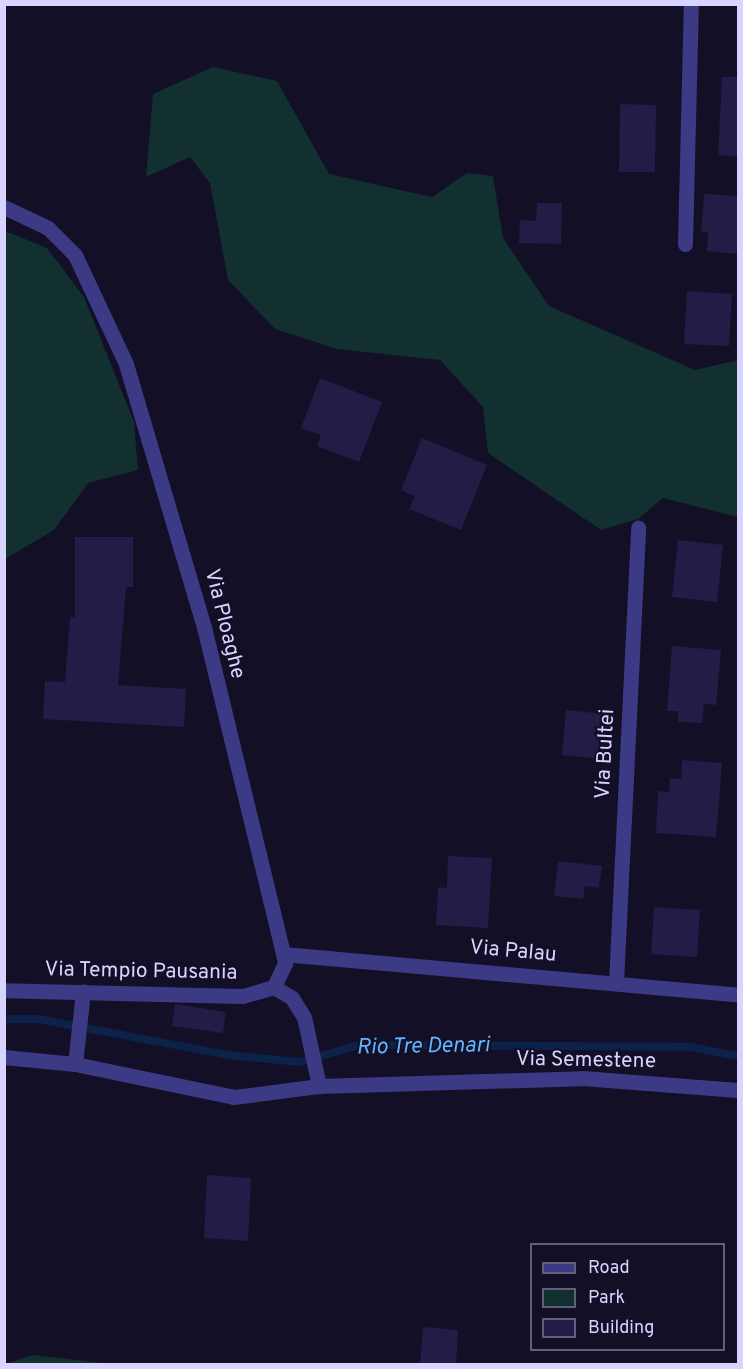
<!DOCTYPE html>
<html>
<head>
<meta charset="utf-8">
<style>
	body { margin:0 }
	#map { position:relative; width:743px; height:1369px; overflow:hidden; background:#130f26; font-family:Overpass,sans-serif }
	div>[style] { position:absolute }
	.green>* { inset:0; background:#12302f }
	.stream>* { height:8px; margin:-4px; padding:0 4px; transform-origin:4px; border-radius:4px; background:#0c2248 }
	.building>* { inset:0; background:#241b47 }
	.minor>* { height:15px; margin:-7.5px; padding:0 7.5px; transform-origin:7.5px; border-radius:7.5px; background:#3d3a85 }
	span { translate:-50% -50%; white-space:nowrap; text-align:center; line-height:1.15; -webkit-text-stroke:4.5px #130f26; paint-order:stroke }
	.street-label { font-size:21px; color:#d9d4ff }
	.water-label { font-size:22px; color:#62b6ff; font-style:italic }
	.frame { position:absolute; inset:0; border:6px solid #d9d4ff; pointer-events:none }
	.legend { position:absolute; left:530px; top:1243px; width:195px; height:108px; box-sizing:border-box; background:#130f26; border:2px solid #625e7d; margin:0; padding:8px 10px; list-style:none; font-size:18px; color:#d9d4ff }
	.legend li { display:flex; align-items:center; gap:12px; height:30px }
	.legend b { width:30px; border:2px solid #625e7d }
</style>
</head>
<body>
<div id="map">
	<div class="green">
		<i style="clip-path:polygon(213px 67px,277px 81px,329px 174px,432px 197px,467px 173px,493px 176px,503px 238px,549px 306px,695px 370px,738px 360px,738px 517px,663px 498px,638px 519px,601px 530px,488px 453px,483px 407px,440px 360px,337px 349px,275px 329px,228px 280px,210px 183px,190px 157px,146px 177px,153px 94px)"></i>
		<i style="clip-path:polygon(5px 231px,47px 248px,84px 297px,134px 422px,138px 470px,88px 483px,54px 530px,5px 559px)"></i>
		<i style="clip-path:polygon(33px 1355px,111px 1364px,5px 1364px)"></i>
	</div>
	<div class="stream">
		<i style="left:4px;top:1019px;width:34px"></i>
		<i style="left:38px;top:1019px;width:193px;rotate:10.7deg"></i>
		<i style="left:228px;top:1055px;width:72px;rotate:5.6deg"></i>
		<i style="left:300px;top:1062px;width:61px;rotate:-16.1deg"></i>
		<i style="left:359px;top:1045px;width:332px;rotate:0.3deg"></i>
		<i style="left:691px;top:1047px;width:48px;rotate:10.8deg"></i>
	</div>
	<div class="building">
		<i style="clip-path:polygon(722px 77px,738px 77px,738px 157px,718px 155px)"></i>
		<i style="clip-path:polygon(620px 104px,656px 105px,655px 172px,619px 172px)"></i>
		<i style="clip-path:polygon(704px 194px,738px 196px,738px 254px,707px 251px,708px 232px,701px 232px)"></i>
		<i style="clip-path:polygon(537px 203px,562px 203px,561px 244px,519px 243px,520px 220px,536px 221px)"></i>
		<i style="clip-path:polygon(687px 291px,732px 294px,729px 346px,684px 344px)"></i>
		<i style="clip-path:polygon(320px 378px,382px 402px,359px 462px,317px 446px,321px 435px,301px 428px)"></i>
		<i style="clip-path:polygon(422px 438px,487px 465px,461px 530px,409px 509px,415px 496px,401px 490px)"></i>
		<i style="clip-path:polygon(75px 537px,133px 537px,133px 587px,126px 587px,118px 685px,186px 689px,184px 727px,43px 719px,45px 681px,65px 682px,70px 617px,75px 617px)"></i>
		<i style="clip-path:polygon(678px 540px,723px 545px,717px 602px,672px 597px)"></i>
		<i style="clip-path:polygon(672px 646px,721px 650px,716px 705px,704px 704px,702px 723px,678px 722px,678px 711px,667px 711px)"></i>
		<i style="clip-path:polygon(566px 710px,614px 715px,610px 760px,562px 755px)"></i>
		<i style="clip-path:polygon(682px 760px,722px 763px,716px 837px,656px 833px,658px 791px,669px 792px,670px 778px,681px 779px)"></i>
		<i style="clip-path:polygon(448px 856px,492px 858px,488px 928px,436px 925px,438px 887px,447px 888px)"></i>
		<i style="clip-path:polygon(558px 861px,602px 866px,599px 888px,585px 886px,583px 899px,554px 896px)"></i>
		<i style="clip-path:polygon(654px 907px,700px 910px,697px 957px,651px 954px)"></i>
		<i style="clip-path:polygon(175px 1004px,226px 1012px,223px 1033px,172px 1026px)"></i>
		<i style="clip-path:polygon(207px 1175px,251px 1178px,248px 1241px,204px 1238px)"></i>
		<i style="clip-path:polygon(423px 1327px,458px 1330px,456px 1365px,420px 1365px)"></i>
	</div>
	<div class="minor">
		<i style="left:4px;top:207px;width:49px;rotate:25.5deg"></i>
		<i style="left:48px;top:228px;width:38px;rotate:45deg"></i>
		<i style="left:75px;top:255px;width:120px;rotate:64.9deg"></i>
		<i style="left:126px;top:364px;width:274px;rotate:73.5deg"></i>
		<i style="left:204px;top:627px;width:346px;rotate:76.4deg"></i>
		<i style="left:285px;top:963px;width:26px;rotate:115deg"></i>
		<i style="left:274px;top:987px;width:33px;rotate:164deg"></i>
		<i style="left:242px;top:996px;width:238px;rotate:-178.6deg"></i>
		<i style="left:685px;top:244px;width:240px;rotate:-88.6deg"></i>
		<i style="left:283px;top:954px;width:457px;rotate:5.1deg"></i>
		<i style="left:616px;top:982px;width:455px;rotate:-87.2deg"></i>
		<i style="left:274px;top:987px;width:21px;rotate:31deg"></i>
		<i style="left:292px;top:998px;width:22px;rotate:58deg"></i>
		<i style="left:304px;top:1017px;width:71px;rotate:77.7deg"></i>
		<i style="left:4px;top:1057px;width:71px;rotate:5.6deg"></i>
		<i style="left:75px;top:1064px;width:162px;rotate:11.7deg"></i>
		<i style="left:234px;top:1097px;width:86px;rotate:-7.4deg"></i>
		<i style="left:319px;top:1086px;width:263px;rotate:-1.7deg"></i>
		<i style="left:582px;top:1078px;width:156px;rotate:4.4deg"></i>
		<i style="left:75px;top:1064px;width:73px;rotate:-83.7deg"></i>
	</div>
	<div class="street-label">
		<span style="left:224px;top:624px;rotate:76deg">Via Ploaghe</span>
		<span style="left:606px;top:754px;rotate:-87deg">Via Bultei</span>
		<span style="left:513px;top:952px;rotate:5deg">Via Palau</span>
		<span style="left:141px;top:972px;rotate:1deg">Via Tempio Pausania</span>
		<span style="left:586px;top:1061px;rotate:1deg">Via Semestene</span>
	</div>
	<div class="water-label">
		<span style="left:423px;top:1047px;rotate:-1deg">Rio Tre Denari</span>
	</div>
	<div class="frame"></div>
	<ul class="legend">
	<li><b style="height:8px;background:#3d3a85"></b>Road</li>
	<li><b style="height:16px;background:#12302f"></b>Park</li>
	<li><b style="height:16px;background:#241b47"></b>Building</li>
	</ul>
</div>
</body>
</html>
